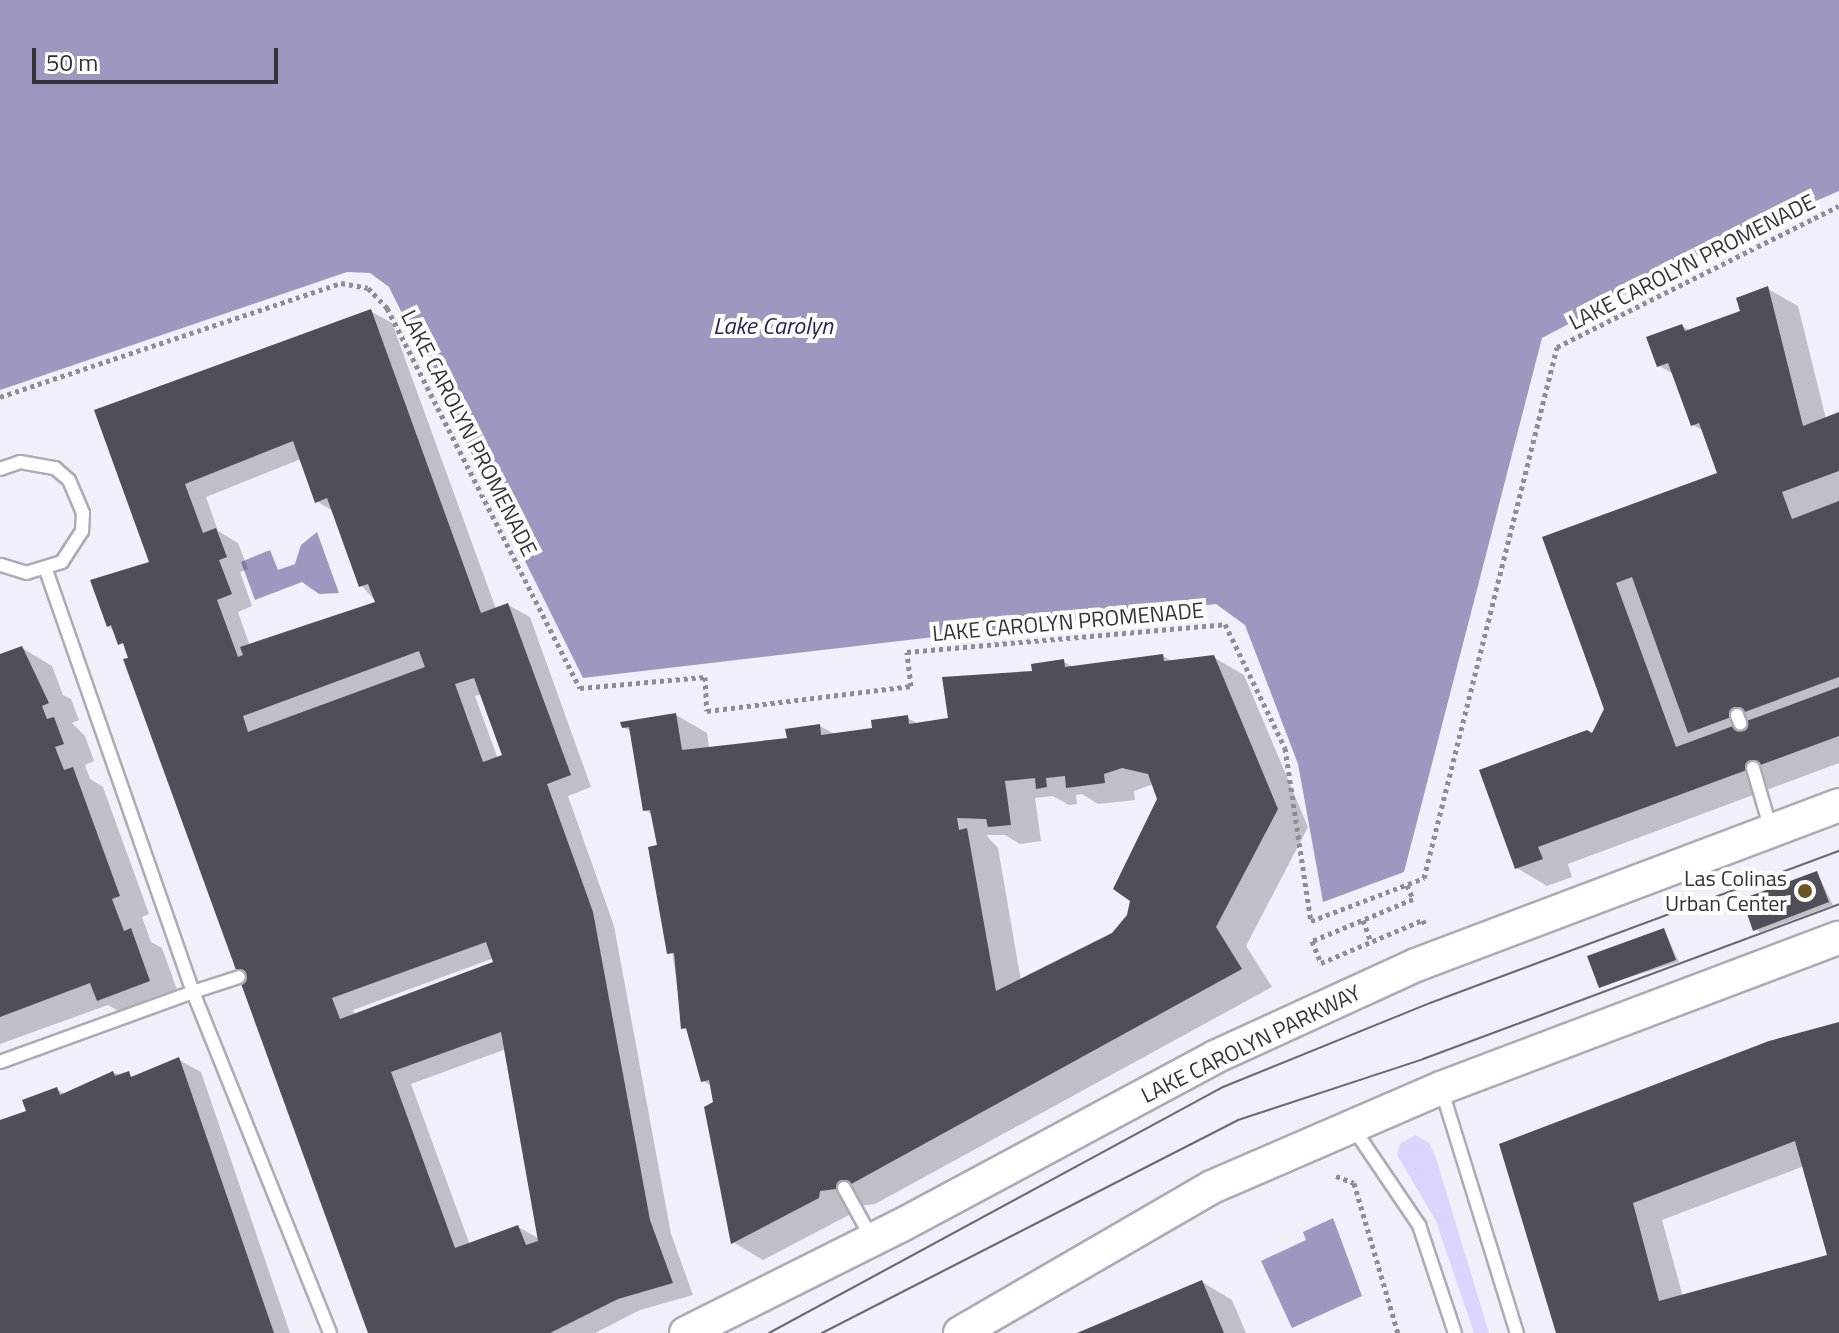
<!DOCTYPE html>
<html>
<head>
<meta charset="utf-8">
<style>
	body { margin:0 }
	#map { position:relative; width:1839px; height:1333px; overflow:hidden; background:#f0effa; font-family:"Titillium Web",sans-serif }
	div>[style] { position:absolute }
	.green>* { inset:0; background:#dbd5fe }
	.water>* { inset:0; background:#9e98c1 }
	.shadow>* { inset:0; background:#0003 }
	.building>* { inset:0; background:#504f57 }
	.path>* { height:5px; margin-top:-2.5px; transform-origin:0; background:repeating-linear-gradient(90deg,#8e8d94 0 4px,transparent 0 8px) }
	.roads { filter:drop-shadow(2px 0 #adabb5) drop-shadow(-2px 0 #adabb5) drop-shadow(0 2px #adabb5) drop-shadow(0 -2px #adabb5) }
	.service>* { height:12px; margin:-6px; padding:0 6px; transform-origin:6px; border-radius:6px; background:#fff }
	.tertiary>* { height:32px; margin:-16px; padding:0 16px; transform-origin:16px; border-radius:16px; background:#fff }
	.tram>* { height:2px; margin:-1px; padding:0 1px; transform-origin:1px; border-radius:1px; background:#6b6a70 }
	.dots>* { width:22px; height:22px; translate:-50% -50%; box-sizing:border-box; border:4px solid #fefefe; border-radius:50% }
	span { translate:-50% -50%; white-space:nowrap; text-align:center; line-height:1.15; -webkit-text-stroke:8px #fefefe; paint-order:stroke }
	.street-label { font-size:22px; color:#343337 }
	.poi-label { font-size:22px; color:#343337 }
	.right { translate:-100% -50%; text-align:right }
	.water-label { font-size:24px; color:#2d2052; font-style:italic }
	.scale { position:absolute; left:32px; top:48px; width:246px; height:36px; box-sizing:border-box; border:4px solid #343337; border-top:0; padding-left:10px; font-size:24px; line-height:28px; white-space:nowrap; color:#343337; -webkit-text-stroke:6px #fefefe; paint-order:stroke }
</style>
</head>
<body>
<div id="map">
	<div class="green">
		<i style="clip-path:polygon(1415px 1135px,1429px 1143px,1435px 1155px,1489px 1333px,1474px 1333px,1436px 1221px,1397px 1155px,1400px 1144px)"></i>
	</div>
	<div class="water">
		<i style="clip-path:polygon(0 0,1839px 0,1839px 191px,1729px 239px,1542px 338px,1404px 872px,1323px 902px,1298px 764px,1245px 625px,1216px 604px,583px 678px,389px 287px,370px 273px,347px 272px,0 390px)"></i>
		<i style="clip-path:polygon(317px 532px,339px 593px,319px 594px,302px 582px,255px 600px,241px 562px,270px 550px,278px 570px,295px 564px,301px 545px)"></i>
		<i style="clip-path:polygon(1333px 1218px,1362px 1296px,1292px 1328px,1261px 1261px,1306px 1240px,1303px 1232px)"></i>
	</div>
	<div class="shadow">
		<i style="clip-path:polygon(1768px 289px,1798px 306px,1826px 419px,1839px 414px,1839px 763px,1568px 864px,1572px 877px,1547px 886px,1517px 868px,1606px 709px,1544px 538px,1720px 474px,1704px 431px,1693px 425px,1675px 375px,1658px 365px,1682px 326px,1691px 331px,1743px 312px)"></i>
		<i style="clip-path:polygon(evenodd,370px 311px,392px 323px,496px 609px,508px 605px,530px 617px,591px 787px,568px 796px,614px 926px,671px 1234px,693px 1295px,640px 1310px,595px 1333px,370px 1333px,127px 648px,108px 625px,152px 563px,97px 411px,370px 311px,301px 459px,316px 501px,335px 512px,361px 585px,377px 603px,250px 646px,238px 612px,252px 606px,240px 572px,248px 569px,238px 543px,218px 531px,206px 497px,301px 459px,370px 311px,482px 694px,504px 757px,498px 759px,475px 696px,482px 694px,370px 311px,494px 958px,495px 963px,355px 1015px,353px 1010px,494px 958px,370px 311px,506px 1049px,540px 1239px,518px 1227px,470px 1245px,411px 1084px,506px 1049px)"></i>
		<i style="clip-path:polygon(22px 648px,52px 666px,63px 695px,71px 699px,79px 720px,72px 723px,85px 736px,94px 761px,85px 765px,90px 779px,103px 787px,149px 914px,142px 917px,151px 942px,162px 948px,180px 998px,129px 1017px,108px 1005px,0 1044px,0 653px,2px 658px)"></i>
		<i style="clip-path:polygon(evenodd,1163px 656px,1173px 662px,1213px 657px,1244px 675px,1308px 827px,1246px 946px,1272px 987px,875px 1204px,851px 1207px,849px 1215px,763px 1260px,733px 1242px,712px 1086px,702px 1080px,689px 1031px,683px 1028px,653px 815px,645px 810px,632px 732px,623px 727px,676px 715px,707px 733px,709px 748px,789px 740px,820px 726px,836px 735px,875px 730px,907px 718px,919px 724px,950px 720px,1064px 662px,1075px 668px,1163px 656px,1154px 784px,1160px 799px,1129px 916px,1114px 934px,1021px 981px,998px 848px,986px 835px,1005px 835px,1020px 844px,1041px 841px,1035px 798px,1053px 796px,1069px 805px,1077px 804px,1076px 795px,1082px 794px,1098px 804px,1135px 800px,1134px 791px,1154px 784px)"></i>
		<i style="clip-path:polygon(1817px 873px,1833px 905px,1760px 932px,1755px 929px)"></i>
		<i style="clip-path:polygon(1664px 930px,1679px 962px,1601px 986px)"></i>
		<i style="clip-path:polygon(evenodd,1839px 1024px,1839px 1333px,1557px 1333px,1502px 1146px,1839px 1024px,1804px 1166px,1829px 1256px,1683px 1297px,1662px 1220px,1804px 1166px)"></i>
		<i style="clip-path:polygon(179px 1060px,201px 1072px,290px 1333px,0 1333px,0 1122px,28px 1112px,57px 1089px,66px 1095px,113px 1073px,136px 1077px)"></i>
		<i style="clip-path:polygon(1202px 1282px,1232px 1300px,1246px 1333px,1082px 1333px)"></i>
	</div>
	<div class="building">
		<i style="clip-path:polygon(1768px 286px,1803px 426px,1839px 412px,1839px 471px,1782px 492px,1792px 519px,1839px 501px,1839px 677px,1688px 733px,1632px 577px,1616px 583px,1676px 747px,1839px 687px,1839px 736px,1538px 847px,1543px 859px,1515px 869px,1479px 770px,1587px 730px,1592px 733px,1604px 709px,1542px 537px,1717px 473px,1699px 423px,1691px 426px,1668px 363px,1657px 367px,1646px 337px,1682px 324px,1685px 331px,1740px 311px,1736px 298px)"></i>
		<i style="clip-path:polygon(evenodd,371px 309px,481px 613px,508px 603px,571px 775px,547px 784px,593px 912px,650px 1220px,673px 1283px,618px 1299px,550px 1333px,368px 1333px,123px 659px,128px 658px,123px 643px,118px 645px,111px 625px,107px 627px,90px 580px,149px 562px,94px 410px,371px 309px,293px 441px,315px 503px,327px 498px,359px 587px,368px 584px,375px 602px,240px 647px,243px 655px,238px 657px,217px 600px,232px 594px,219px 560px,227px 557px,216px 528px,203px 533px,185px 484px,293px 441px,371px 309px,419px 651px,425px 667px,248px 732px,243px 716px,419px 651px,371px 309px,474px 678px,502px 755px,483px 762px,455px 684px,474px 678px,371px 309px,486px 942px,493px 962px,340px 1019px,332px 998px,486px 942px,371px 309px,501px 1032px,538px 1241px,526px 1245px,518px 1225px,455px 1248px,391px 1072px,501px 1032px)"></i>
		<i style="clip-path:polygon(22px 646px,49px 703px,42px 706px,47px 719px,54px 717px,64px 744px,55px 747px,64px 770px,73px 767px,120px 896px,112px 899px,124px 931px,131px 928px,150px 981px,97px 1001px,90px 983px,0 1017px,0 654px)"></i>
		<i style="clip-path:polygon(evenodd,1163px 654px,1164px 661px,1214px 655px,1278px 809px,1216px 927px,1242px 969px,844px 1188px,820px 1191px,819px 1198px,731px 1244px,704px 1107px,713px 1102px,709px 1080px,701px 1082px,686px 1028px,681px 1029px,674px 953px,667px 954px,648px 847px,657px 845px,650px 810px,643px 811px,629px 727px,622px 728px,620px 722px,676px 713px,682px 750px,787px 738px,785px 729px,820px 724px,821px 735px,872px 728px,871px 720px,908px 715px,909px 724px,948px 718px,942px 677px,1032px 671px,1031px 664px,1064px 659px,1065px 667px,1163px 654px,1122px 768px,1148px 774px,1157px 799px,1113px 889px,1130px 901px,1127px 915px,1112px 933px,996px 991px,967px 828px,959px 830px,957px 818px,986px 819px,988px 827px,1011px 825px,1005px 781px,1035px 778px,1036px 789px,1047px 787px,1046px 778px,1065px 776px,1066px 788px,1105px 783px,1104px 774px,1122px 768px)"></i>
		<i style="clip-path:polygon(1817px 871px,1829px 902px,1753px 931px,1742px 899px)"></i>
		<i style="clip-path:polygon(1664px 928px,1676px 960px,1599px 988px,1587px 956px)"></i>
		<i style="clip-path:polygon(evenodd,1839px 1022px,1839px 1333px,1556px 1333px,1499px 1144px,1769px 1041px,1839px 1022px,1795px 1141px,1827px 1255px,1659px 1301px,1633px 1203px,1795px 1141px)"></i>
		<i style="clip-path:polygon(179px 1057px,274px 1333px,0 1333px,0 1120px,26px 1111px,22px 1100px,57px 1087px,60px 1095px,113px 1071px,115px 1076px,129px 1071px,131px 1077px)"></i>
		<i style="clip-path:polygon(1202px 1280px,1224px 1333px,1077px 1333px)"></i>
	</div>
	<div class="path">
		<i style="left:0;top:397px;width:360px;rotate:-18.5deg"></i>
		<i style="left:341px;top:283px;width:27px;rotate:10deg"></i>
		<i style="left:368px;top:288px;width:28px;rotate:46deg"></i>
		<i style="left:387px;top:308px;width:426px;rotate:63.1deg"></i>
		<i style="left:580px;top:688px;width:125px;rotate:-5deg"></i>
		<i style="left:705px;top:677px;width:34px;rotate:87deg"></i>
		<i style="left:707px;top:711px;width:206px;rotate:-7deg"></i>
		<i style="left:911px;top:686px;width:34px;rotate:-97deg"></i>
		<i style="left:907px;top:652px;width:319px;rotate:-5deg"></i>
		<i style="left:1225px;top:624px;width:138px;rotate:64.2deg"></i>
		<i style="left:1285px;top:748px;width:175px;rotate:81.5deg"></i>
		<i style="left:1311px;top:921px;width:121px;rotate:-20.8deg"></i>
		<i style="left:1424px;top:878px;width:547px;rotate:-75.94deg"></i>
		<i style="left:1557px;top:347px;width:315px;rotate:-26.6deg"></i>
		<i style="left:1407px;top:885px;width:15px;rotate:67deg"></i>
		<i style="left:1413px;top:899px;width:109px;rotate:157.4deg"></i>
		<i style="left:1312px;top:941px;width:24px;rotate:68deg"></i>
		<i style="left:1321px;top:963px;width:111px;rotate:-22.9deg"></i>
		<i style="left:1423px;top:920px;width:8px;rotate:67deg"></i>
		<i style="left:1363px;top:920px;width:23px;rotate:70deg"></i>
		<i style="left:1336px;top:1176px;width:19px;rotate:21deg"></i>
		<i style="left:1354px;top:1183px;width:156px;rotate:73.7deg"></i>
	</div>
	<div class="roads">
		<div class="service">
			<i style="left:0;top:469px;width:21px;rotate:-19deg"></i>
			<i style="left:20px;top:462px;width:36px;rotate:10deg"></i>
			<i style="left:55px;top:468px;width:18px;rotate:41deg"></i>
			<i style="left:69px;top:480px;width:36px;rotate:67deg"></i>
			<i style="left:83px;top:513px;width:18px;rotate:93deg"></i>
			<i style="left:82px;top:531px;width:37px;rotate:123deg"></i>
			<i style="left:62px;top:562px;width:37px;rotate:163deg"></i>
			<i style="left:27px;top:573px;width:28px;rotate:-163deg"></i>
			<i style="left:46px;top:570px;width:447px;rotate:70.8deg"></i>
			<i style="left:193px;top:992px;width:48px;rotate:-18.1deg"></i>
			<i style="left:1737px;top:715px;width:9px;rotate:69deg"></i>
			<i style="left:1753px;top:768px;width:65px;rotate:73.8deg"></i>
			<i style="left:0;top:1062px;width:205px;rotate:-19.9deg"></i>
			<i style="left:193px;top:992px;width:367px;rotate:68.1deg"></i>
			<i style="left:1441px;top:1088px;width:257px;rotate:72.8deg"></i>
			<i style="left:1354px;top:1129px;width:116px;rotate:55.9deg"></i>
			<i style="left:1419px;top:1225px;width:114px;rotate:71.6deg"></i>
			<i style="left:844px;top:1188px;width:56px;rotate:61.1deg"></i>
		</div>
		<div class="tertiary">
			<i style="left:686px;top:1333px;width:239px;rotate:-26.6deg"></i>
			<i style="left:900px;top:1226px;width:357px;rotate:-28.2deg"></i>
			<i style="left:1215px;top:1057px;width:221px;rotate:-24.6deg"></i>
			<i style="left:1416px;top:965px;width:452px;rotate:-20.7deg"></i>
			<i style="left:960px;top:1333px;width:291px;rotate:-30.1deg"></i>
			<i style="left:1212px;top:1187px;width:249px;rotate:-23.4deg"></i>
			<i style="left:1441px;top:1088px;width:425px;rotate:-20.7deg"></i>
		</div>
	</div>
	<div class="tram">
		<i style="left:769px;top:1333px;width:516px;rotate:-28.45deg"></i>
		<i style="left:1223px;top:1087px;width:223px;rotate:-22.1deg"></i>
		<i style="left:1430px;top:1003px;width:436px;rotate:-20.4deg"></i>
		<i style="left:822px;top:1333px;width:467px;rotate:-27.1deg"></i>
		<i style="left:1238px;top:1120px;width:195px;rotate:-18.2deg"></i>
		<i style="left:1423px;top:1059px;width:444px;rotate:-20.4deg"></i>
	</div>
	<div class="dots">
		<i style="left:1805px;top:891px;background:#6d5425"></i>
	</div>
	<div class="street-label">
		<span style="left:1692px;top:262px;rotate:-27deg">LAKE CAROLYN PROMENADE</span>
		<span style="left:469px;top:433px;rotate:63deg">LAKE CAROLYN PROMENADE</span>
		<span style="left:1068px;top:622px;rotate:-5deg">LAKE CAROLYN PROMENADE</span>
		<span style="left:1251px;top:1044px;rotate:-26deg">LAKE CAROLYN PARKWAY</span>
	</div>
	<div class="poi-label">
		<span class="right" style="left:1787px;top:891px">Las Colinas<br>Urban Center</span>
	</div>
	<div class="water-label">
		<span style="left:773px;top:326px">Lake Carolyn</span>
	</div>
	<div class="scale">50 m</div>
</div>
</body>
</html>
